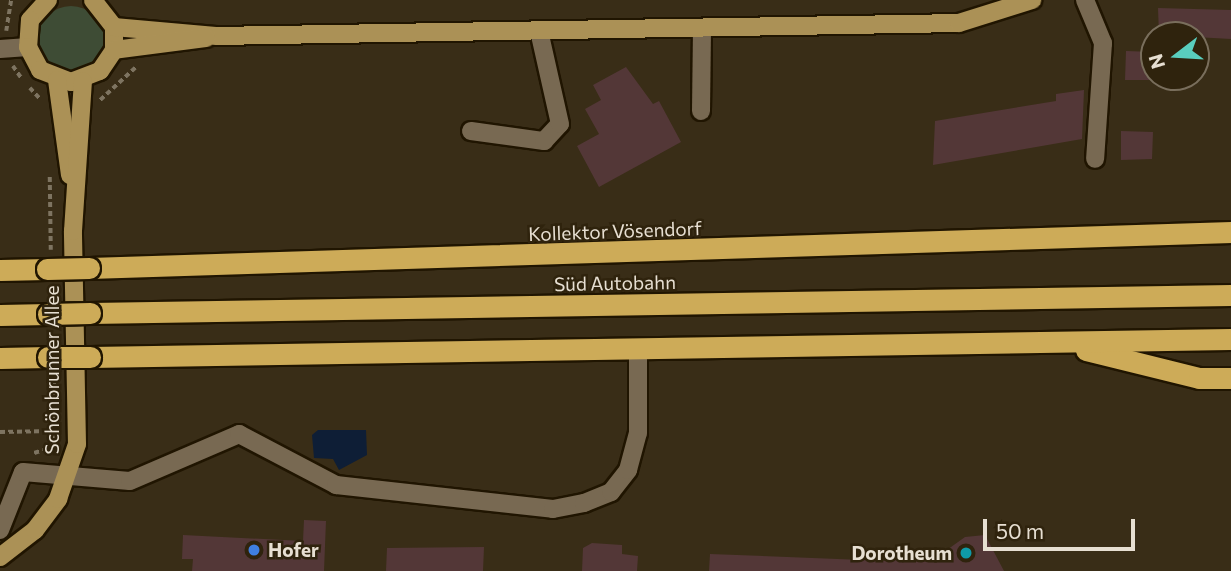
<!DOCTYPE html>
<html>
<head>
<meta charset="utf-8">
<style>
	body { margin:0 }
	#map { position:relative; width:1231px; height:571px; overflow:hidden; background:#392d17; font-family:Commissioner,sans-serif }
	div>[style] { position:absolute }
	.green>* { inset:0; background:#3e4c35 }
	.round { border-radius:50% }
	.water>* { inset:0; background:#0e1e36 }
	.building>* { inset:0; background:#533737 }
	.path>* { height:3.5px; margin-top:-1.75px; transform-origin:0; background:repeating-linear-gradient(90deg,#7e7461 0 5px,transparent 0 8.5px) }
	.roads { filter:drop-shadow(2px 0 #201501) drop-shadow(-2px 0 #201501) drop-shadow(0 2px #201501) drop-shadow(0 -2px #201501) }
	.minor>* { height:18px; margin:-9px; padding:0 9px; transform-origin:9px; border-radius:9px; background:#786952 }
	.major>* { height:18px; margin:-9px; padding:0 9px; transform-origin:9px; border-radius:9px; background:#ab9156 }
	.highway>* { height:21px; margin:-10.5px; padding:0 10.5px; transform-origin:10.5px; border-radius:10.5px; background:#cdab58 }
	.bridges { filter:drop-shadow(2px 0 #201501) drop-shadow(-2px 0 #201501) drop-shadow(0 2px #201501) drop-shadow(0 -2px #201501) }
	.highway-bridge>* { height:21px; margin:-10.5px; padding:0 10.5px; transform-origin:10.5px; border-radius:10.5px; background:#cdab58 }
	.dots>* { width:19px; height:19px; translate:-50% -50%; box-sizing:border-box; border:4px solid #2f230d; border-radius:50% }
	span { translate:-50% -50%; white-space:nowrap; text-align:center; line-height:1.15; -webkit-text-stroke:5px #2f230d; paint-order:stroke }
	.street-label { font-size:19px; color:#e7dfd2 }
	.poi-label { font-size:19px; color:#e7dfd2; font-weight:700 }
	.left { translate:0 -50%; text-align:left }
	.right { translate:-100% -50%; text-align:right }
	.north { position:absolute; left:1140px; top:21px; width:70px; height:70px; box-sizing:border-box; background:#2f230d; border:2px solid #796e5c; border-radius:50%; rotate:253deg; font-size:19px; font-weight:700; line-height:28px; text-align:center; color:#e7dfd2 }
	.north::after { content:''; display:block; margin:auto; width:24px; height:32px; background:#59cebe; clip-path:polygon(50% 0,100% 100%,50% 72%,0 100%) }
	.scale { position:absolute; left:983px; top:519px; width:152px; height:32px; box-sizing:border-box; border:4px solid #e7dfd2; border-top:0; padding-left:9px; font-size:21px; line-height:24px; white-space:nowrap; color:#e7dfd2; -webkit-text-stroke:5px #2f230d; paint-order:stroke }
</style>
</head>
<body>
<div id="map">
	<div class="green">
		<i class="round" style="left:38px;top:6px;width:66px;height:66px"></i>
	</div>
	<div class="water">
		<i style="clip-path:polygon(318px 430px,366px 430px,367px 455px,339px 470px,333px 459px,314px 458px,312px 435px)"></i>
	</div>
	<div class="building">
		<i style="clip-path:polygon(1158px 8px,1231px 10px,1231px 39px,1159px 35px)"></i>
		<i style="clip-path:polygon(1126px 51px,1154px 52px,1154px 80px,1125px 80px)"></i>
		<i style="clip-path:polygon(626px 67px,653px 104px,659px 101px,681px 142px,599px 187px,577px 146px,599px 134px,585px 109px,601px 100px,593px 85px)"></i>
		<i style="clip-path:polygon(1084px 90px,1082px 139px,933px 165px,935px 121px,1056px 101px,1056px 94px)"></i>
		<i style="clip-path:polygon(1121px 131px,1153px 132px,1152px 159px,1121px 160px)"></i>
		<i style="clip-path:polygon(304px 520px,326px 521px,324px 571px,192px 571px,193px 559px,182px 559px,183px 535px,303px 541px)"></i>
		<i style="clip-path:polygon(985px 535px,1004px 571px,709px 571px,710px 554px,888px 561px,944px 552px,965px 537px)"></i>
		<i style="clip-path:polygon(592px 543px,622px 545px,622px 554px,638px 556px,637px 571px,582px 571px,583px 548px)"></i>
		<i style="clip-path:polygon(484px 547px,483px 571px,386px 571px,387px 548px)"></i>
	</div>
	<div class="path">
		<i style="left:6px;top:31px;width:31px;rotate:-81deg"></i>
		<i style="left:13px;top:66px;width:16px;rotate:55deg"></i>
		<i style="left:30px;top:88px;width:16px;rotate:47deg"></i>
		<i style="left:100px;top:100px;width:49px;rotate:-42.5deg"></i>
		<i style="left:50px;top:177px;width:73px;rotate:89.2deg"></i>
		<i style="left:0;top:432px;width:53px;rotate:-1.1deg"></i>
		<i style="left:34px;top:453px;width:19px;rotate:-18deg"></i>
		<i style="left:52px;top:447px;width:71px;rotate:-88.4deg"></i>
	</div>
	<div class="roads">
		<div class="minor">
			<i style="left:1085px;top:0;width:47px;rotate:67.3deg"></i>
			<i style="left:1103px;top:43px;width:116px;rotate:93.9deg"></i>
			<i style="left:0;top:49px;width:28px;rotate:-4deg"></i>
			<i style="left:701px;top:111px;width:82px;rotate:-89.3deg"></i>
			<i style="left:471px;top:131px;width:74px;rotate:7.8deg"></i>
			<i style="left:544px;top:141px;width:23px;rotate:-47deg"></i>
			<i style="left:560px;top:124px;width:95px;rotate:-102.7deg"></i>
			<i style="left:0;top:530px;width:62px;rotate:-68.4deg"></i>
			<i style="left:23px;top:472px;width:107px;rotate:4.8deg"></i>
			<i style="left:130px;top:481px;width:119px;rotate:-23.3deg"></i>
			<i style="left:239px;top:434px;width:110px;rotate:27.7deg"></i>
			<i style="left:336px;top:485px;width:218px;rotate:6.3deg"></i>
			<i style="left:553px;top:509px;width:32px;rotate:-11deg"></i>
			<i style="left:584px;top:503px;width:29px;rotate:-22deg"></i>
			<i style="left:611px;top:492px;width:28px;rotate:-52deg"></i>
			<i style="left:628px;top:470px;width:38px;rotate:-75deg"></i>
			<i style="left:638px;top:433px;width:84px;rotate:-90deg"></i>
		</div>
		<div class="major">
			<i style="left:48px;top:0;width:27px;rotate:132deg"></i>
			<i style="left:30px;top:20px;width:27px;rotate:94deg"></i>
			<i style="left:28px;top:47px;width:26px;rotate:62deg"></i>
			<i style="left:40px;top:70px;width:33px;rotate:21deg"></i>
			<i style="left:71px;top:82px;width:31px;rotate:-21deg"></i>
			<i style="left:100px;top:71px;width:25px;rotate:-56deg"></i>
			<i style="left:114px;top:50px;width:23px;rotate:-90deg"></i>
			<i style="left:114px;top:27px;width:34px;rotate:-128deg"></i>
			<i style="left:114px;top:27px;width:102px;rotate:5deg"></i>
			<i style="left:216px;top:36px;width:743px;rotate:-1deg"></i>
			<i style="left:959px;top:23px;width:77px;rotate:-17.5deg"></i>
			<i style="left:114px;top:50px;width:93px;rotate:-7.4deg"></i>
			<i style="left:57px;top:80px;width:96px;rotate:82.2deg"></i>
			<i style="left:0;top:557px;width:44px;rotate:-37.6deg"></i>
			<i style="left:35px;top:530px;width:39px;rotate:-53deg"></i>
			<i style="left:58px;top:499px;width:58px;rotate:-70.9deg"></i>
			<i style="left:77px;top:444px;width:213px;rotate:-91.1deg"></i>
			<i style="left:73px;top:231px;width:150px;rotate:-86.2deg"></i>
		</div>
		<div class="highway">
			<i style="left:89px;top:268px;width:1143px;rotate:-1.81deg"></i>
			<i style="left:0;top:270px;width:47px;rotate:-1.2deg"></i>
			<i style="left:90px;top:313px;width:1141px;rotate:-0.9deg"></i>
			<i style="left:0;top:315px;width:48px;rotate:-1.2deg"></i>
			<i style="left:1086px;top:350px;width:116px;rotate:13.9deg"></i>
			<i style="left:1199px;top:378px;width:32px"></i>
			<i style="left:90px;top:357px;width:1141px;rotate:-0.9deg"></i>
			<i style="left:0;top:358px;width:48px;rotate:-1.2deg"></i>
		</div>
	</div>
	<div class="bridges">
		<div class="highway-bridge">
			<i style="left:47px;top:269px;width:42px;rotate:-1.4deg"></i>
			<i style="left:48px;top:314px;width:42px;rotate:-1.4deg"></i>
			<i style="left:48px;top:357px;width:42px"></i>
		</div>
	</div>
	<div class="dots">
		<i style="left:254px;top:550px;background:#3f7fe0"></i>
		<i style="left:966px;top:553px;background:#0f9aa8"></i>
	</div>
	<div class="street-label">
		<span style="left:615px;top:231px;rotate:-2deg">Kollektor Vösendorf</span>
		<span style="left:615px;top:283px;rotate:-1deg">Süd Autobahn</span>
		<span style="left:52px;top:370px;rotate:-90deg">Schönbrunner Allee</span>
	</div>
	<div class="poi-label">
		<span class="left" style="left:268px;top:550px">Hofer</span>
		<span class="right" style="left:952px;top:553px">Dorotheum</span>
	</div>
	<div class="north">N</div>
	<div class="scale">50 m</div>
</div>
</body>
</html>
